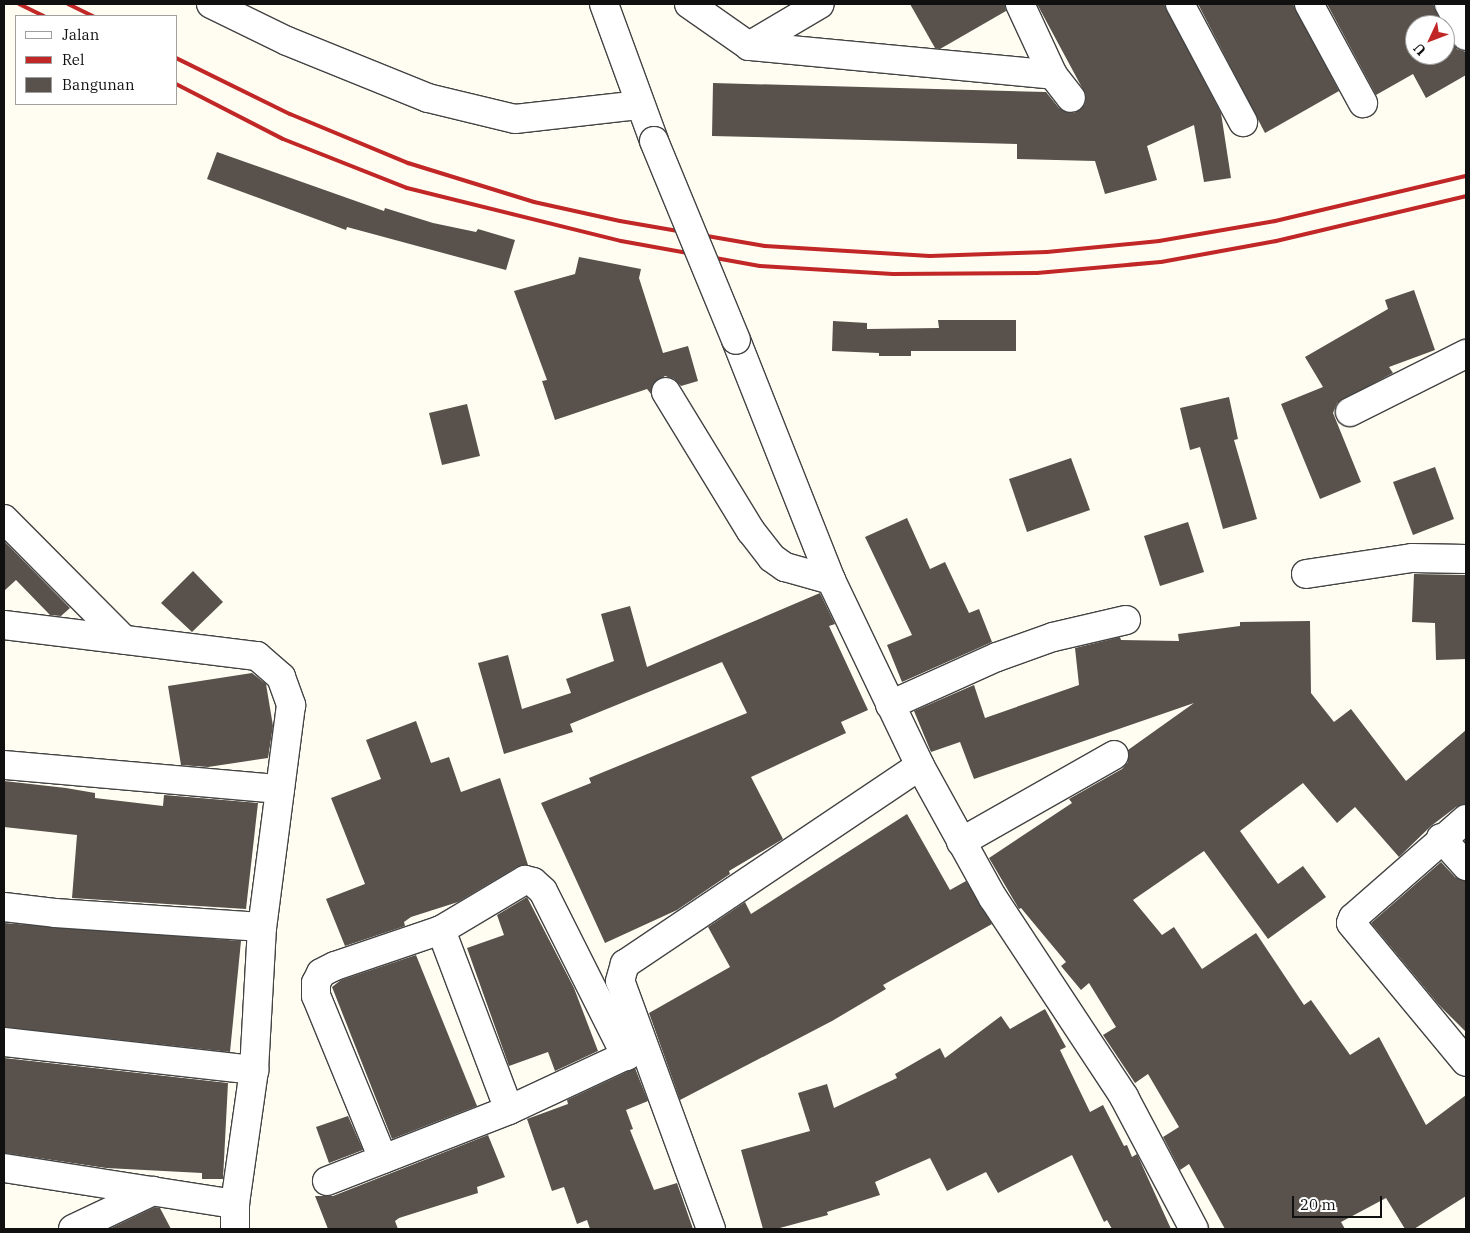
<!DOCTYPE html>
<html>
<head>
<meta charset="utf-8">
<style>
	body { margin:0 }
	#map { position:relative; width:1470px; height:1233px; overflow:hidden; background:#fffdf2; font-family:"IBM Plex Serif",serif }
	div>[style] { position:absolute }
	.building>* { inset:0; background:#58514c }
	.roads { filter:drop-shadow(1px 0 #434343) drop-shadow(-1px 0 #434343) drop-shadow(0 1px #434343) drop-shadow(0 -1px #434343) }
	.minor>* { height:28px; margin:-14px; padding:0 14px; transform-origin:14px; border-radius:14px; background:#fff }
	.rail>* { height:4px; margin:-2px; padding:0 2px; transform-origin:2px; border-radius:2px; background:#c12726 }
	.bridges { filter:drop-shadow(1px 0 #434343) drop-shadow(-1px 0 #434343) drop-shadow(0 1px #434343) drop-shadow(0 -1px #434343) }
	.minor-bridge>* { height:28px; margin:-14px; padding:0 14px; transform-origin:14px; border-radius:14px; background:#fff }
	span { translate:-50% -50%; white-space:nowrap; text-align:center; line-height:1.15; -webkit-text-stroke:5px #fff; paint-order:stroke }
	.frame { position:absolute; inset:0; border:5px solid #101010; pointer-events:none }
	.legend { position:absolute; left:15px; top:15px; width:162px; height:90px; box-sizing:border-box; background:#fff; border:1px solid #9f9f9f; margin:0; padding:6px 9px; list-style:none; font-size:15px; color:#101010 }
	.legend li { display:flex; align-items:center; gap:10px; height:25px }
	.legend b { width:25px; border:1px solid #9f9f9f }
	.north { position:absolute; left:1405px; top:15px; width:50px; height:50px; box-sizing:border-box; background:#fff; border:1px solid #9f9f9f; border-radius:50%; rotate:227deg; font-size:14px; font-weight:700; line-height:20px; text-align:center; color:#101010 }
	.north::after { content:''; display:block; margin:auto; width:18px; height:22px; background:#c12726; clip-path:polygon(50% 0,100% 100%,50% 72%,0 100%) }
	.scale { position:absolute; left:1292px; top:1196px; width:90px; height:22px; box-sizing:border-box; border:2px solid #101010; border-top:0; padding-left:6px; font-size:15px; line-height:18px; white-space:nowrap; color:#101010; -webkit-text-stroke:4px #fff; paint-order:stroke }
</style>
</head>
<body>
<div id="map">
	<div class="building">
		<i style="clip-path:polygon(910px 4px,1005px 4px,1006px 11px,940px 49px,935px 48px)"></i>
		<i style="clip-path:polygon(1037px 4px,1164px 4px,1221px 113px,1231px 178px,1204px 182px,1194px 125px,1147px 146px,1157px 180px,1105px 194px,1095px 161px,1017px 159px,1017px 144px,712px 136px,713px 83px,1046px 92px,1059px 108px,1074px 113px,1085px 104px,1086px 95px)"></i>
		<i style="clip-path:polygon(1198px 4px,1293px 4px,1339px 91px,1265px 133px)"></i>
		<i style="clip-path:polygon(1327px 4px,1433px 4px,1442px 25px,1415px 25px,1415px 55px,1445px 55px,1445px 30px,1457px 49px,1466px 52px,1466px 75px,1426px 98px,1413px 74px,1376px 95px)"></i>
		<i style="clip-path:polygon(217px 152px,384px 211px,385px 208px,433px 223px,476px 232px,478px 229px,515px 240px,506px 270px,347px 227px,346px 230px,207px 179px)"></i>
		<i style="clip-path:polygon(579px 257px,641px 269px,639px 278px,663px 353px,688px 346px,698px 381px,681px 386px,674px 379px,665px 376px,653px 384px,651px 394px,647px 389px,555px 420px,542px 381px,547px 380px,514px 291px,575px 274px)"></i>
		<i style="clip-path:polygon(1414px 290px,1435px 350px,1389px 367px,1393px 373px,1337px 403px,1333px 413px,1361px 482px,1320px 499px,1281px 404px,1323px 387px,1305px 357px,1388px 309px,1385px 300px)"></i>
		<i style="clip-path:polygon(938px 320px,1016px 320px,1016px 351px,911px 351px,911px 356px,879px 356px,879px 353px,832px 351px,833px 321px,867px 323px,867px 329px,939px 328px)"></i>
		<i style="clip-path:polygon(1229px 397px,1238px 439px,1234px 440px,1257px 519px,1223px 529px,1200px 447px,1190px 450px,1180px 408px)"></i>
		<i style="clip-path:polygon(467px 404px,480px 456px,442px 465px,429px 413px)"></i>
		<i style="clip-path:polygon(1071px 458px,1090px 510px,1027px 532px,1009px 479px)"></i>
		<i style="clip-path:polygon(1435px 467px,1454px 519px,1413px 535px,1393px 482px)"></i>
		<i style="clip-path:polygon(907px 518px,930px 569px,945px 562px,969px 613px,979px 609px,992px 642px,902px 682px,887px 645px,912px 635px,865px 537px)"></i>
		<i style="clip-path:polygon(1188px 522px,1204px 572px,1160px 586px,1144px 536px)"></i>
		<i style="clip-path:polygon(4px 541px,70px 608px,61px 616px,50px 615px,16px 580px,4px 591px)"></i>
		<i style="clip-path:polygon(193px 571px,223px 602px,192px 632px,161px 603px)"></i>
		<i style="clip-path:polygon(1414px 574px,1466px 575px,1466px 659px,1436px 660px,1435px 623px,1412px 622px)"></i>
		<i style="clip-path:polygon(820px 593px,835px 624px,829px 626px,868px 710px,841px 722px,846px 733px,751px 777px,783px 839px,729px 871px,730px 874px,677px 910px,605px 943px,541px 803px,591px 783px,589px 778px,747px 713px,722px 662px,570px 724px,573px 732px,504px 754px,478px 663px,508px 655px,522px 709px,571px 693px,566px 679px,614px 661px,601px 614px,630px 606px,647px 667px)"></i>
		<i style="clip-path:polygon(1310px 621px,1311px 693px,1334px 722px,1351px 709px,1406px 781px,1466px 730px,1466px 804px,1456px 807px,1431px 826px,1399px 857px,1355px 807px,1337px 823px,1303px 783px,1240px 831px,1278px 884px,1303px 866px,1326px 897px,1268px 939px,1204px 851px,1133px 900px,1162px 935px,1174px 927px,1202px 969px,1256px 933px,1304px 1005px,1311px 1000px,1350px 1055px,1379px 1037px,1426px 1125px,1466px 1095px,1466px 1196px,1414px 1229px,1405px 1229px,1386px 1198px,1341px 1222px,1345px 1229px,1225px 1229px,1189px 1164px,1180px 1170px,1163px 1137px,1179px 1127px,1148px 1074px,1135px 1083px,1103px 1035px,1116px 1027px,1089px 983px,1081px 990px,1061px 966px,1066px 962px,1021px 908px,1019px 909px,989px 858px,1072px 803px,1069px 799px,1122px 769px,1128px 762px,1128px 750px,1194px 703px,974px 779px,960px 742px,931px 752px,914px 711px,974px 685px,985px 718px,1079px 685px,1075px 648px,1120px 637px,1121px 640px,1179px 641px,1178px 634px,1240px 626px,1240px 622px)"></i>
		<i style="clip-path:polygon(252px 673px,266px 684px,273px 726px,268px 758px,208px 767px,181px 765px,168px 686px)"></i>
		<i style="clip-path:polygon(416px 721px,431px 763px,449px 757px,461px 792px,500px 778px,528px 865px,517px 867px,458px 902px,411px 917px,404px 922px,405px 926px,345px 946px,326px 899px,365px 884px,331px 798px,381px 779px,366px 740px)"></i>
		<i style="clip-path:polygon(4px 781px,66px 788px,95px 793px,95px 798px,163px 806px,164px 795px,258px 803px,246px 909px,72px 898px,77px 835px,4px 827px)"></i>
		<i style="clip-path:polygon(907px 814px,950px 890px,966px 881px,992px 924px,883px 985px,886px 989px,832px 1021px,680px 1100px,649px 1013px,730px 967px,708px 927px,745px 902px,751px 914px)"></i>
		<i style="clip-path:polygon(1441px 862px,1455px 877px,1466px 881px,1466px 1032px,1439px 1005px,1371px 923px)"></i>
		<i style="clip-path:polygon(527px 897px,574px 988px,598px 1051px,555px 1071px,548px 1052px,509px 1066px,467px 948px,504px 935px,497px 915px)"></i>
		<i style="clip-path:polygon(4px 923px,241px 941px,230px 1052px,4px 1027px)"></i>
		<i style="clip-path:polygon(416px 955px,477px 1106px,392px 1139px,332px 987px,341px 980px)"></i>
		<i style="clip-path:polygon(1045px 1009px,1066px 1047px,1060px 1050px,1090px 1112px,1103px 1105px,1124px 1146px,1127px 1145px,1132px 1157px,1137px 1154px,1171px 1229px,1112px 1229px,1107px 1220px,1104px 1222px,1072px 1155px,998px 1193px,986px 1172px,947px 1191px,930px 1158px,875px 1182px,880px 1195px,827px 1212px,828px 1215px,776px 1229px,763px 1229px,741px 1150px,810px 1131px,798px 1093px,827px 1084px,834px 1108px,897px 1078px,895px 1074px,940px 1048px,945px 1058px,1001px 1016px,1010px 1029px)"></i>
		<i style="clip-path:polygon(4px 1058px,228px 1083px,223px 1179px,202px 1179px,202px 1173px,106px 1168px,5px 1153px)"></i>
		<i style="clip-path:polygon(635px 1068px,648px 1101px,626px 1110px,633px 1129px,630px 1130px,654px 1190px,677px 1183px,693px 1229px,590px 1229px,587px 1220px,577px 1224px,564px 1187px,552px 1191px,527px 1119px,568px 1104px,567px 1100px)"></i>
		<i style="clip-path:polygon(348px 1116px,363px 1150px,329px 1163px,316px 1127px)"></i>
		<i style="clip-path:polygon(488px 1135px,505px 1177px,477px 1187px,478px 1193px,399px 1218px,395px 1221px,398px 1229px,328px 1229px,315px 1196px,333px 1196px)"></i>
		<i style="clip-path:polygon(155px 1207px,160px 1208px,171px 1229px,109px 1229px)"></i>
	</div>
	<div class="roads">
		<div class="minor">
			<i style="left:211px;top:4px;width:85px;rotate:26deg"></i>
			<i style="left:287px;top:41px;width:152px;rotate:22deg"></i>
			<i style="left:428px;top:98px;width:89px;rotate:13.6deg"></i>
			<i style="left:515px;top:119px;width:126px;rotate:-6.4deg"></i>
			<i style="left:604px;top:4px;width:146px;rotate:69.9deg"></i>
			<i style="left:689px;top:4px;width:73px;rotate:35deg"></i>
			<i style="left:749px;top:46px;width:82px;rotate:-30.6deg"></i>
			<i style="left:1020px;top:4px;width:78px;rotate:65.1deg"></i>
			<i style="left:1053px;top:75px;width:29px;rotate:52deg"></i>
			<i style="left:1180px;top:4px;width:134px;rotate:61.9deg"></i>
			<i style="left:1309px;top:4px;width:113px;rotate:61.4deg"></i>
			<i style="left:1449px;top:4px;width:36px;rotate:62deg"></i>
			<i style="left:749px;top:46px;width:305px;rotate:5.4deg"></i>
			<i style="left:736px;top:340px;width:258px;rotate:68.4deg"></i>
			<i style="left:831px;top:580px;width:206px;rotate:64.4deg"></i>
			<i style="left:920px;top:766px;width:151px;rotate:61.1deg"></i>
			<i style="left:993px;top:898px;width:238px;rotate:56.6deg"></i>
			<i style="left:1124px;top:1097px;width:149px;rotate:62.1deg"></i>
			<i style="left:666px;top:392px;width:163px;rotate:58.6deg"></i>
			<i style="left:751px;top:531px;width:34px;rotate:52deg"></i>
			<i style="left:772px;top:558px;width:16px;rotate:35deg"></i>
			<i style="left:785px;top:567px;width:48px;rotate:15.8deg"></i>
			<i style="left:1350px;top:412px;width:130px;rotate:-26.6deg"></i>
			<i style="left:4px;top:519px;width:170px;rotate:45.2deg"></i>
			<i style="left:1306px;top:574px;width:107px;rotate:-8.6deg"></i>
			<i style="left:1412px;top:558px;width:54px;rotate:1.1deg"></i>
			<i style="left:4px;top:625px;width:255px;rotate:7deg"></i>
			<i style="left:257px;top:656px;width:32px;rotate:41deg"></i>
			<i style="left:281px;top:677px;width:30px;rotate:70deg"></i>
			<i style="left:291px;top:705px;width:224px;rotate:97.4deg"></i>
			<i style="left:262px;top:927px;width:143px;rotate:93.2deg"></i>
			<i style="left:254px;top:1070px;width:135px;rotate:98.1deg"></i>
			<i style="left:235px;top:1204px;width:25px;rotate:90deg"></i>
			<i style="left:890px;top:705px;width:117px;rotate:-24.2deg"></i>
			<i style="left:997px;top:657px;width:59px;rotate:-19.7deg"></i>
			<i style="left:1053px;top:637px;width:75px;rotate:-13.1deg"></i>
			<i style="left:4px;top:765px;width:277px;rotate:5deg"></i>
			<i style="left:1466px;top:819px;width:150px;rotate:138.8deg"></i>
			<i style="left:1353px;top:918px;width:5px;rotate:112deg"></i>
			<i style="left:1351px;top:923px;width:180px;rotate:50.4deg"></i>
			<i style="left:1441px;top:838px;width:38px;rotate:48deg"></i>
			<i style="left:961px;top:842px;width:176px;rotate:-29.6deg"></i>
			<i style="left:4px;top:907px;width:51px;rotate:6.7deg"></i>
			<i style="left:55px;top:913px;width:207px;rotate:3.9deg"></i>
			<i style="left:441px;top:930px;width:192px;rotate:69.3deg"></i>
			<i style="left:4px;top:1042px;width:252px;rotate:6.4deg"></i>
			<i style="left:383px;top:1159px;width:176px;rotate:-112.3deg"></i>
			<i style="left:316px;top:996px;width:13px;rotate:-90deg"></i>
			<i style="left:316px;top:983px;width:11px;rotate:-63deg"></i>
			<i style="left:321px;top:973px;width:16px;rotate:-27deg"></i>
			<i style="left:335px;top:966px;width:112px;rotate:-18.8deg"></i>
			<i style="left:441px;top:930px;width:98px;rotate:-30.8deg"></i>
			<i style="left:525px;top:880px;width:8px;rotate:14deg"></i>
			<i style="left:533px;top:882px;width:13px;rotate:42deg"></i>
			<i style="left:543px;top:891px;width:185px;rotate:63.3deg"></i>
			<i style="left:4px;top:1168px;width:234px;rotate:8.9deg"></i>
			<i style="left:327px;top:1181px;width:195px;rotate:-21.3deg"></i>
			<i style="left:509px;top:1110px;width:147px;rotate:-25deg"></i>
			<i style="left:73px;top:1229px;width:89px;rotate:-25.4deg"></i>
			<i style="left:711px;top:1229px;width:264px;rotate:-110.1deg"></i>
			<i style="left:620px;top:981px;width:18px;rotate:-74deg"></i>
			<i style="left:625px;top:964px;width:355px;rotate:-33.9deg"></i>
		</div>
	</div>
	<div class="rail">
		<i style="left:19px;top:4px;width:28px;rotate:26deg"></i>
		<i style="left:68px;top:4px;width:28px;rotate:26deg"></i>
		<i style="left:176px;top:58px;width:127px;rotate:26.2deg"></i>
		<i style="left:290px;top:114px;width:128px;rotate:22.6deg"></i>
		<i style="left:408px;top:163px;width:132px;rotate:17.2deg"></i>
		<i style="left:534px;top:202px;width:88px;rotate:12.5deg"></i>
		<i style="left:620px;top:221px;width:147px;rotate:9.8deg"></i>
		<i style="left:765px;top:246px;width:165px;rotate:3.5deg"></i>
		<i style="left:930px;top:256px;width:117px;rotate:-2deg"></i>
		<i style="left:1047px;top:252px;width:113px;rotate:-5.6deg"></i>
		<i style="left:1159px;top:241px;width:118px;rotate:-9.8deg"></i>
		<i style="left:1275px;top:221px;width:196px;rotate:-13.3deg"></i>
		<i style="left:176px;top:84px;width:120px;rotate:27.2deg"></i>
		<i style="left:283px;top:139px;width:133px;rotate:21.6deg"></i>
		<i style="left:407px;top:188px;width:220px;rotate:13.9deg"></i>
		<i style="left:621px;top:241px;width:141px;rotate:10.2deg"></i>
		<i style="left:760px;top:266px;width:133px;rotate:3.4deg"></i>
		<i style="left:893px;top:274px;width:144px;rotate:-0.4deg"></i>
		<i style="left:1037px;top:273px;width:124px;rotate:-5.1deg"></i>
		<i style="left:1161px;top:262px;width:117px;rotate:-10.3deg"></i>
		<i style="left:1276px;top:241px;width:195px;rotate:-13.3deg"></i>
	</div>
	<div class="bridges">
		<div class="minor-bridge">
			<i style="left:654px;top:141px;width:215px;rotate:67.6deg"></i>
		</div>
	</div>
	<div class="frame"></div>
	<ul class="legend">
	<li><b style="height:6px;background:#fff"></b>Jalan</li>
	<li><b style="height:6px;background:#c12726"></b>Rel</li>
	<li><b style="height:14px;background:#58514c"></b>Bangunan</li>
	</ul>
	<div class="north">U</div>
	<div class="scale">20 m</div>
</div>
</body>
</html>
